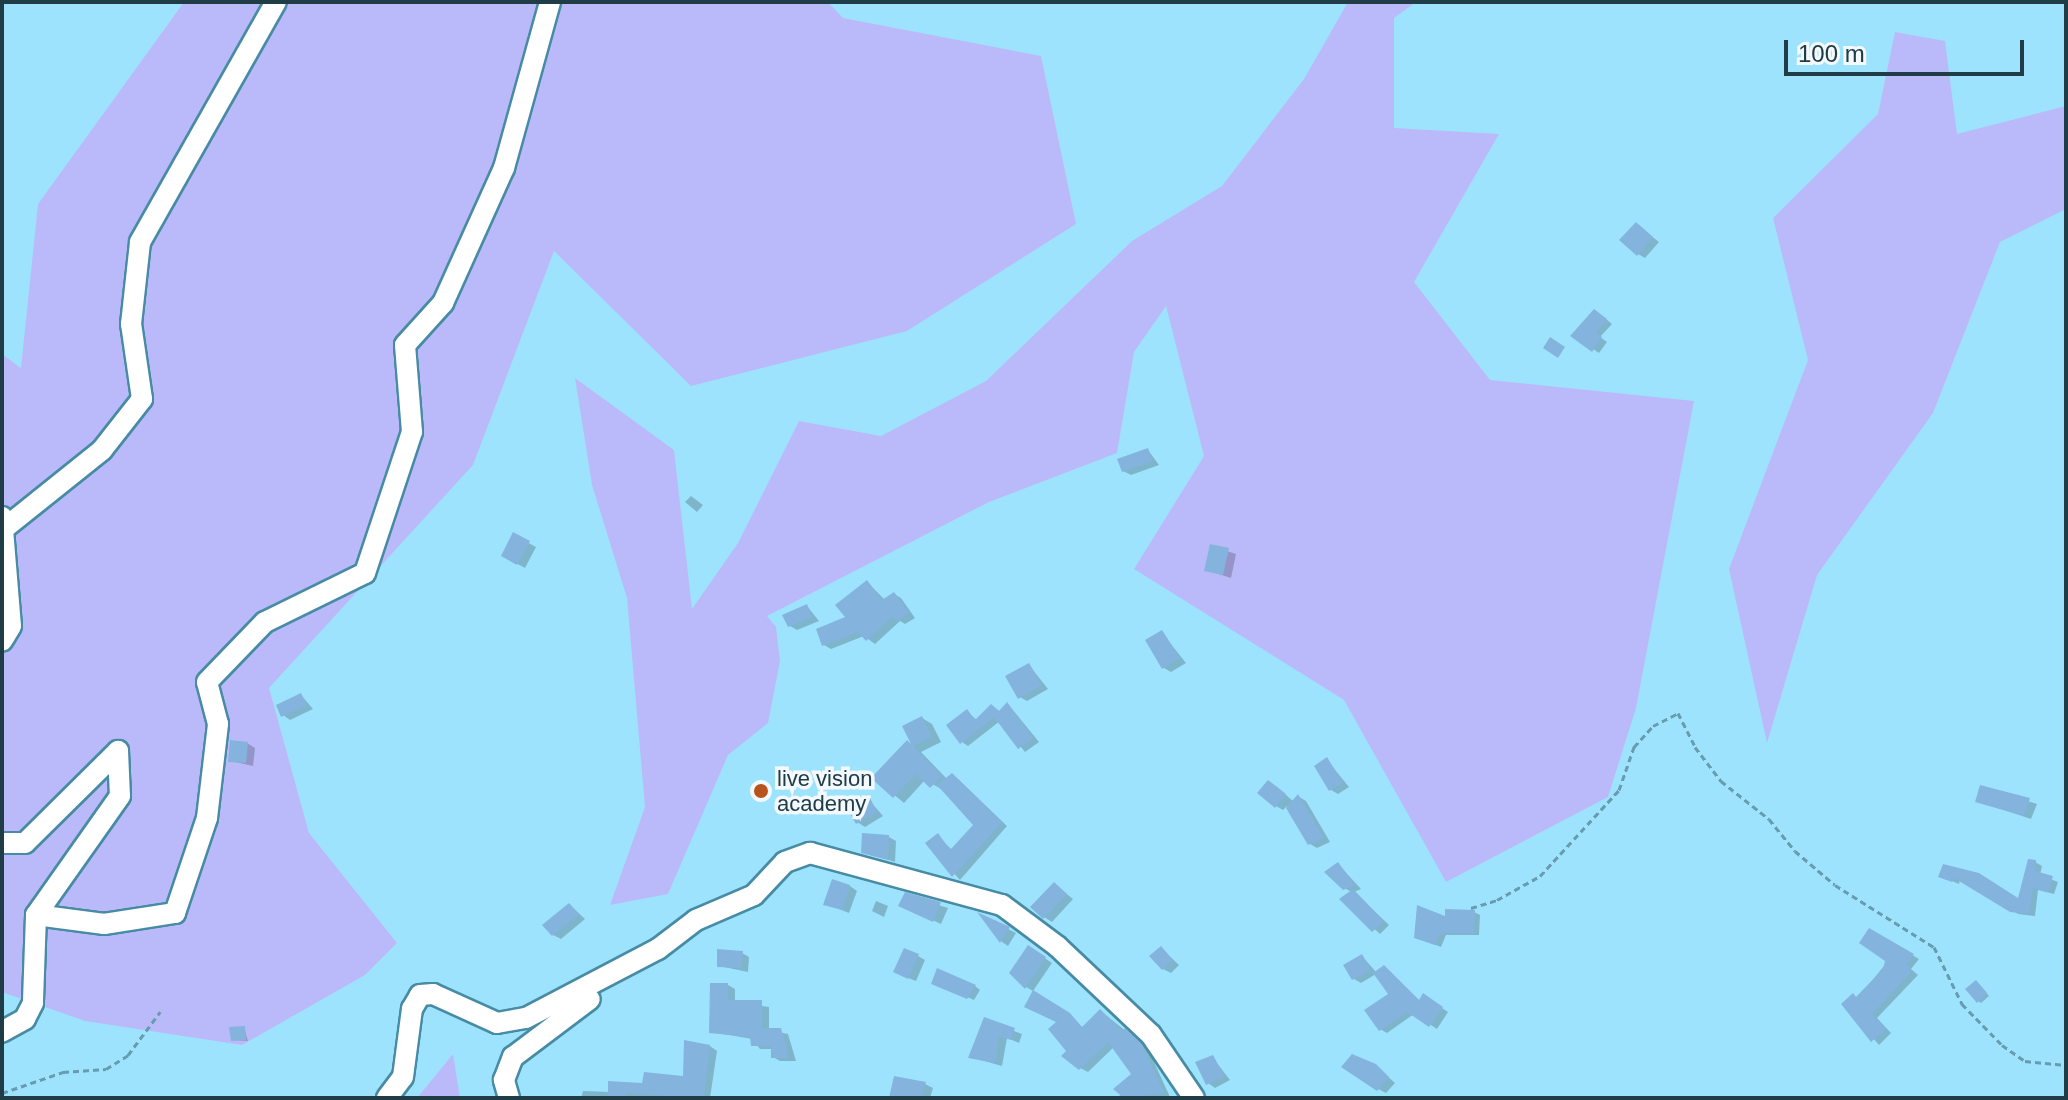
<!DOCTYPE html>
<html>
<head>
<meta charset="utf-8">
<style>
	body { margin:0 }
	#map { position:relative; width:2068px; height:1100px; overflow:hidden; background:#9ee3fe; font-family:Helvetica,sans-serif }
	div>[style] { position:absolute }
	.green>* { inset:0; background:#babafa }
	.shadow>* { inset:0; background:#0003 }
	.building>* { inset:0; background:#84b4dd }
	.path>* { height:3px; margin-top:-1.5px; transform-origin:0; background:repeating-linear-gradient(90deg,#679baf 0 6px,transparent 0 10px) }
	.roads { filter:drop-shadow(2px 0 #478ba4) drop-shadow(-2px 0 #478ba4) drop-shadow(0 2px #478ba4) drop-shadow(0 -2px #478ba4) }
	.minor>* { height:20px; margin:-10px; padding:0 10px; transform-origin:10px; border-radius:10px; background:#fff }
	.dots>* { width:22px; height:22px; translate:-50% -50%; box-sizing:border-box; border:4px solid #f3f9fc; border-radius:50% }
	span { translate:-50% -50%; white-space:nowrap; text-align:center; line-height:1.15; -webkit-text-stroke:7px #f3f9fc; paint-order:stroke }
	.poi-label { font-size:22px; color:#203c47 }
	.left { translate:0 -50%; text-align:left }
	.frame { position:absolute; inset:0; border:4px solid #203c47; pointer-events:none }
	.scale { position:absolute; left:1784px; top:40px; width:240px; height:36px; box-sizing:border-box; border:4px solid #203c47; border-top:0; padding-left:10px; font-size:24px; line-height:28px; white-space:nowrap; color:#203c47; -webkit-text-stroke:6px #f3f9fc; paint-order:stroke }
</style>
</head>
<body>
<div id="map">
	<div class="green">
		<i style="clip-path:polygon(184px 2px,828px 2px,843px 18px,1041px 56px,1076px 224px,907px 331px,691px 386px,554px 251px,473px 465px,269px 688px,309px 833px,397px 943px,365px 975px,242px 1045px,85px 1021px,2px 992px,2px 354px,21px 368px,38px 204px)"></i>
		<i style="clip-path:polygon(1348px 2px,1416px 2px,1394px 18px,1394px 128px,1499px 134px,1414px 282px,1490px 380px,1694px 401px,1636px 708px,1608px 797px,1446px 882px,1344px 700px,1134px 569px,1204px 456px,1166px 306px,1134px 352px,1117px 453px,989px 502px,767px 616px,776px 627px,780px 661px,768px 723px,728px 755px,668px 894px,610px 905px,645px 807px,627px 598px,592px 485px,575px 378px,674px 450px,692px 609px,738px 543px,799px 421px,881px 436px,986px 381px,1132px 241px,1222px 186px,1304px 79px)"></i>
		<i style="clip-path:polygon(1895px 32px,1945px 41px,1957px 134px,2066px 106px,2066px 209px,2000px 242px,1933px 413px,1817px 575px,1767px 743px,1729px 569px,1808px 360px,1773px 218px,1878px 114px)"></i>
		<i style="clip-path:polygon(453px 1054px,460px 1098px,417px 1098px)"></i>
	</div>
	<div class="shadow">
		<i style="clip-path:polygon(1636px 224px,1659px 242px,1645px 258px,1638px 254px)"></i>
		<i style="clip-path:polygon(1601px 315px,1612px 324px,1600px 337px,1607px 342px,1599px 353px,1573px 336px)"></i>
		<i style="clip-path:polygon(1148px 450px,1159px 465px,1131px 475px,1123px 471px)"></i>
		<i style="clip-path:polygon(691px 496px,703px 505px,697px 512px,685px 502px)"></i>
		<i style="clip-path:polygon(514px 535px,536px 547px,525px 568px,503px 556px)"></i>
		<i style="clip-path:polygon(1211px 546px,1236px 554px,1231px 578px,1206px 570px)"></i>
		<i style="clip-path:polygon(867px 582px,885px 600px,894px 594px,901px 598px,915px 618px,905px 624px,900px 621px,875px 644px,864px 636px,831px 649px,824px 645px,848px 618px)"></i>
		<i style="clip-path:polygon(807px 606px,819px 621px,797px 630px,790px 626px)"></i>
		<i style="clip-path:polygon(1162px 633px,1186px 663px,1171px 672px,1164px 668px)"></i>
		<i style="clip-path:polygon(1029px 665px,1048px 689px,1027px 701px,1020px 697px)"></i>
		<i style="clip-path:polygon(301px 695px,313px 709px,290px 720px,283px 715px)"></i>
		<i style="clip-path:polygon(1008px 704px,1039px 742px,1025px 752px,1000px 721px,968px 746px,962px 742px,967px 712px,977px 720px,992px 706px,1001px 712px)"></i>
		<i style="clip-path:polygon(922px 718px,932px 724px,941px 742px,921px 752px,947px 779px,958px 779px,1007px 826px,960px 880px,928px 844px,938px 836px,952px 850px,975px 825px,943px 790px,925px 780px,904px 803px,874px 778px,907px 743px,914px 747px,904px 727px)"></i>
		<i style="clip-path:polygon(247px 743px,255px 748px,253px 766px,231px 761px)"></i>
		<i style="clip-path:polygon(1327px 760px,1349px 787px,1338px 794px,1331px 790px)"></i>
		<i style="clip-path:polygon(1276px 786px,1294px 802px,1299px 797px,1306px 801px,1330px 842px,1317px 848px,1310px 844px,1287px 806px,1283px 810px,1276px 806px)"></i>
		<i style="clip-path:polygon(1982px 787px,2037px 804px,2031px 819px,1977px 801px)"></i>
		<i style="clip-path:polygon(870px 801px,883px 816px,865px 827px,857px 822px)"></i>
		<i style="clip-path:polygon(889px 837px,896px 841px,895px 862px,863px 852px)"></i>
		<i style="clip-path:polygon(2035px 862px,2042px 866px,2040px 875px,2058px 882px,2054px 894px,2038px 890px,2035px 916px,2018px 914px,1960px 879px,1959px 884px,1940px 876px,1978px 875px,2019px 901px)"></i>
		<i style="clip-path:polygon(1338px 864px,1361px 889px,1354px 892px,1389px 925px,1380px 934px,1342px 899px,1352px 892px,1344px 888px)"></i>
		<i style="clip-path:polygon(1054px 884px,1073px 899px,1052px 922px,1044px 917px)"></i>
		<i style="clip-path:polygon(850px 886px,857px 891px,849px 913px,826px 904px)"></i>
		<i style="clip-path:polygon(906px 895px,948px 908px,941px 924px,908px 909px)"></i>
		<i style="clip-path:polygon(876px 901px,888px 906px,884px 917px,872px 911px)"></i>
		<i style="clip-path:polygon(570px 905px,585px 919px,561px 939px,553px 935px)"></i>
		<i style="clip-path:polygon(1474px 912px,1480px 915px,1479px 935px,1446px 935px,1441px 947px,1422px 940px,1447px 918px)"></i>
		<i style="clip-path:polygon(984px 917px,1016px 933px,1008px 946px,1002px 942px)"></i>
		<i style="clip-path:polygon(1870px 930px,1919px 959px,1911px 969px,1918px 975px,1877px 1018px,1891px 1033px,1879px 1045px,1844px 1004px,1858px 998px,1888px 961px)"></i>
		<i style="clip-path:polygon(1161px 948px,1179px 965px,1171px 973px,1163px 969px)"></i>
		<i style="clip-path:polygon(1036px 952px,1052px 963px,1033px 991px,1026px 987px)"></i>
		<i style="clip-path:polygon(742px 953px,749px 957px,748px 972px,719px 966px)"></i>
		<i style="clip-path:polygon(918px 956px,925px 960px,916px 981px,903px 976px)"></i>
		<i style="clip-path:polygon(1362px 956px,1376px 972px,1384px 967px,1420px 1001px,1430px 1000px,1448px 1012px,1437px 1029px,1414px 1014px,1387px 1033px,1380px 1029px,1391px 995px,1376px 974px,1361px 983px,1354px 979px)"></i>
		<i style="clip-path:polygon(937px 984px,975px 986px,980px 990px,974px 1000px)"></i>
		<i style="clip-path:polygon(1979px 984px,1989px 996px,1981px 1003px,1978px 1001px)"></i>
		<i style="clip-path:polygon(728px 985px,735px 989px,735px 1002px,769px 1007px,769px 1030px,788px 1034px,796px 1061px,780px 1061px,773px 1057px,773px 1049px,760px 1049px,752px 1039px,712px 1032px)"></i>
		<i style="clip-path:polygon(1034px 993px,1084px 1028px,1100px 1012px,1107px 1016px,1148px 1049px,1170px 1097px,1118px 1098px,1134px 1074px,1114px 1047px,1088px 1072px,1080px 1068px,1068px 1052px,1059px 1022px)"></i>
		<i style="clip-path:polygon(985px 1020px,1022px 1034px,1019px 1043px,1007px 1038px,1002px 1066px,970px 1057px)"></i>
		<i style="clip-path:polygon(244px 1028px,248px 1041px,232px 1040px)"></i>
		<i style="clip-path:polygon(710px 1046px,717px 1051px,710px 1098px,581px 1098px,583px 1091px,610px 1092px,685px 1078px)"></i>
		<i style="clip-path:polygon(1213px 1058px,1230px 1080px,1215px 1088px,1208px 1083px)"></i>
		<i style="clip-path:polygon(1375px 1065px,1395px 1083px,1386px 1093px,1378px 1089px)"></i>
		<i style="clip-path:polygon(895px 1078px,925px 1084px,933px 1088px,930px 1098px,893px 1098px)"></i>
	</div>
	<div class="building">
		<i style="clip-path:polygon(1636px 222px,1653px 237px,1637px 256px,1619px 240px)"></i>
		<i style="clip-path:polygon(1594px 309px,1607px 319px,1596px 333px,1602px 337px,1592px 352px,1570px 336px)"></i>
		<i style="clip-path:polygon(1550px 337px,1565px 347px,1558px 358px,1543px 348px)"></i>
		<i style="clip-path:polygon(1148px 448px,1153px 461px,1122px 472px,1117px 459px)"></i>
		<i style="clip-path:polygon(513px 532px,530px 541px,517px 565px,501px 556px)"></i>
		<i style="clip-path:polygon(1210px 544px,1229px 548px,1223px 575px,1204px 571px)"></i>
		<i style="clip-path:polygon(867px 580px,882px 600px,894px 592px,909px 613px,897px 621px,893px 616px,866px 641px,858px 632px,822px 646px,816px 629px,845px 617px,835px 605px)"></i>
		<i style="clip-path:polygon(807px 604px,812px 617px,788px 627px,782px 615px)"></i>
		<i style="clip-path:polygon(1162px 630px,1180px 658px,1162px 669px,1145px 640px)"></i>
		<i style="clip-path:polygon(1029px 663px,1042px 685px,1018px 699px,1005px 676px)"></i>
		<i style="clip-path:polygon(301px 693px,307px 705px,281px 717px,276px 705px)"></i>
		<i style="clip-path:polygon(1007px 702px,1033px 738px,1018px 749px,994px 717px,960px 744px,946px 725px,967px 709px,975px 720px,991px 704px,999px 711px)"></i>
		<i style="clip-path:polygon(922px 716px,932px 737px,913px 746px,942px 776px,930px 788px,916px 774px,893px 798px,871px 778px,907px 740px,911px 744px,902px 726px)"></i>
		<i style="clip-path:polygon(230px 740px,248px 742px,246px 763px,228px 762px)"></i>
		<i style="clip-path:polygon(1327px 757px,1343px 783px,1329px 791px,1314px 766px)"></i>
		<i style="clip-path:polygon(952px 773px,1002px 822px,952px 877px,925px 843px,938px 833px,950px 850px,973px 825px,937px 785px)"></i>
		<i style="clip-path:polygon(1268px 780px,1286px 794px,1275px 808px,1257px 793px)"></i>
		<i style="clip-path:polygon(1980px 785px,2030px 798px,2024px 816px,1975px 802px)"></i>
		<i style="clip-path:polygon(1298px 794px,1324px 838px,1308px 845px,1286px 808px)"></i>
		<i style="clip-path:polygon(870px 798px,877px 812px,856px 824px,848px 810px)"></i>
		<i style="clip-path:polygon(862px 833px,889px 835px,888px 860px,861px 853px)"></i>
		<i style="clip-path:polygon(2028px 859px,2036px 860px,2035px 871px,2053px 876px,2048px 892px,2033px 888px,2029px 914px,2010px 912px,1954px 878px,1952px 882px,1938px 877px,1943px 864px,1979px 873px,2018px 898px)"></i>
		<i style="clip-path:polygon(1338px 862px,1355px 885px,1343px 890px,1324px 872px)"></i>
		<i style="clip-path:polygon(832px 879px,850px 885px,842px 910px,823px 905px)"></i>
		<i style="clip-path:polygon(1054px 882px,1067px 894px,1043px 919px,1030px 907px)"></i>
		<i style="clip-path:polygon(1353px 889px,1384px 921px,1372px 932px,1339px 899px)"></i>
		<i style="clip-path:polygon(905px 892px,941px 902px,933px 922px,898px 906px)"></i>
		<i style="clip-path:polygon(569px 903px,579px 914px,552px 936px,542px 925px)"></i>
		<i style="clip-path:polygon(1417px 905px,1445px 916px,1445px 909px,1475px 910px,1474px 933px,1440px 933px,1435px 945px,1414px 938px)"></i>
		<i style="clip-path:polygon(977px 912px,1010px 927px,1000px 943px)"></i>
		<i style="clip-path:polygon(1869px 928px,1914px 954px,1906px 964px,1912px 971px,1872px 1014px,1886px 1029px,1871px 1042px,1841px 1004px,1853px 993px,1856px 997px,1883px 969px,1885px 961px,1859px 943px)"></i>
		<i style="clip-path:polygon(1028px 945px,1046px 957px,1025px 989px,1009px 973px)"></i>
		<i style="clip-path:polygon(1161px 946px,1173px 960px,1162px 970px,1149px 956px)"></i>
		<i style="clip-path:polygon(904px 948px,919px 954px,908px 979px,893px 972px)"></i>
		<i style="clip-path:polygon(717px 949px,743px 951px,741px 968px,717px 967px)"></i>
		<i style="clip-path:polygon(1362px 954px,1371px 970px,1352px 980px,1343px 965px)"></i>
		<i style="clip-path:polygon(1384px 965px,1419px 1000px,1423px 993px,1443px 1007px,1429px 1027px,1407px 1012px,1379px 1031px,1364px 1010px,1388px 994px,1373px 973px)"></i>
		<i style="clip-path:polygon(937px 968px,976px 985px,967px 999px,931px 984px)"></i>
		<i style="clip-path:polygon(1976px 980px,1987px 993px,1977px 1003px,1965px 989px)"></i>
		<i style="clip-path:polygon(710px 983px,728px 983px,728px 1000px,762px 1000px,762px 1028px,781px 1028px,789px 1058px,771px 1058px,771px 1046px,751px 1046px,750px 1037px,709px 1033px)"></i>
		<i style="clip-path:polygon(1033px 990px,1070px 1013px,1082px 1027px,1100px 1009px,1122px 1031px,1125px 1028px,1141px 1043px,1164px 1093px,1124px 1098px,1113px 1089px,1131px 1074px,1108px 1042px,1079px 1070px,1061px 1056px,1066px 1051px,1048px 1029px,1056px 1022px,1024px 1007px)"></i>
		<i style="clip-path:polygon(984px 1017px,1015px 1028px,1011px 1040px,999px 1036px,995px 1063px,968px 1058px)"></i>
		<i style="clip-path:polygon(245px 1026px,246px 1040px,231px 1041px,229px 1027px)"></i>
		<i style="clip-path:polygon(684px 1040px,710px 1045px,704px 1098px,626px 1093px,625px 1098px,608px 1098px,608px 1081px,642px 1083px,644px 1072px,683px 1076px)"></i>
		<i style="clip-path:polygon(1352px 1054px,1376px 1064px,1389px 1077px,1377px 1091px,1341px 1067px)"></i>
		<i style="clip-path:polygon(1213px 1055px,1224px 1076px,1206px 1085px,1195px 1062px)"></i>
		<i style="clip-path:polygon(894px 1076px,926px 1082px,922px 1096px,889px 1098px)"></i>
	</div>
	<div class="path">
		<i style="left:1471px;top:908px;width:27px;rotate:-17deg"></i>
		<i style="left:1497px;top:900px;width:49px;rotate:-29.2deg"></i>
		<i style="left:1540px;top:876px;width:117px;rotate:-47.4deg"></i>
		<i style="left:1619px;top:790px;width:46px;rotate:-70.8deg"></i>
		<i style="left:1634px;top:747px;width:28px;rotate:-48deg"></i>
		<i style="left:1653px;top:726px;width:28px;rotate:-27deg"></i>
		<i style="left:1678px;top:713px;width:38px;rotate:63deg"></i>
		<i style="left:1695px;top:747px;width:43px;rotate:52.6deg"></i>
		<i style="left:1721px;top:781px;width:61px;rotate:38.4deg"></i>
		<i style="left:1769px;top:819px;width:41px;rotate:50.9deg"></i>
		<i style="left:1795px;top:851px;width:52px;rotate:40.4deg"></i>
		<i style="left:1835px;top:885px;width:117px;rotate:32.1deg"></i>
		<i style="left:1934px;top:947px;width:64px;rotate:63.8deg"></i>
		<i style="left:1962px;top:1004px;width:57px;rotate:45.7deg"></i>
		<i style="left:2002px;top:1045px;width:28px;rotate:35deg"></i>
		<i style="left:2025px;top:1061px;width:41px;rotate:5.6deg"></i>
		<i style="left:2px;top:1093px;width:65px;rotate:-19deg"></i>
		<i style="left:63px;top:1072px;width:43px;rotate:-4deg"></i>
		<i style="left:106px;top:1069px;width:26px;rotate:-32deg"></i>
		<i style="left:128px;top:1055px;width:54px;rotate:-53.3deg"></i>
	</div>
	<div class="roads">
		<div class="minor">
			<i style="left:2px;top:517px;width:109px;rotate:85.3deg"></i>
			<i style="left:11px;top:626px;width:17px;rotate:121deg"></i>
			<i style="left:6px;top:527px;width:123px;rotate:-38.7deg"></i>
			<i style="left:102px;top:450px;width:65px;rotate:-51.9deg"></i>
			<i style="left:142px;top:399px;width:76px;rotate:-98.3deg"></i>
			<i style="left:131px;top:324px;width:82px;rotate:-83.7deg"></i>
			<i style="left:140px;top:242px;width:276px;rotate:-60.5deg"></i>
			<i style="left:2px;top:843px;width:23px"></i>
			<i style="left:25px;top:843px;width:131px;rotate:-44.7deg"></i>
			<i style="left:118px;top:751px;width:45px;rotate:87.5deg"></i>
			<i style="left:120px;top:796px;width:146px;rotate:125.2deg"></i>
			<i style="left:36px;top:915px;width:88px;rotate:92deg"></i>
			<i style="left:33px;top:1003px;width:18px;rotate:117deg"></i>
			<i style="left:25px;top:1019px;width:26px;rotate:151deg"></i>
			<i style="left:36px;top:915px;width:69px;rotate:7.5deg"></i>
			<i style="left:104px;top:924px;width:72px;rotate:-8.8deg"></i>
			<i style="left:175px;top:913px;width:100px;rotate:-71.4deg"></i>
			<i style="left:207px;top:818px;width:95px;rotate:-83.3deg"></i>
			<i style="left:218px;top:724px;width:43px;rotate:-104.7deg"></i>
			<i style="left:207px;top:682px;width:83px;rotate:-46deg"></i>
			<i style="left:265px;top:622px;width:111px;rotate:-26.1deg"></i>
			<i style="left:365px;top:573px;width:149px;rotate:-71.6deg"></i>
			<i style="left:412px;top:432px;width:87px;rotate:-94.6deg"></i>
			<i style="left:405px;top:345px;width:57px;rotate:-47.9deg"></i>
			<i style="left:443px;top:303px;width:148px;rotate:-65.7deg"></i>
			<i style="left:504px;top:168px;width:172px;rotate:-74.5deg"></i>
			<i style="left:387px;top:1098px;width:26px;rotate:-53deg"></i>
			<i style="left:403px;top:1077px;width:69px;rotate:-82.5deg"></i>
			<i style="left:412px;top:1009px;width:16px;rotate:-60deg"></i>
			<i style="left:420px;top:995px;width:13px;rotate:-4deg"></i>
			<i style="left:433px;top:994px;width:70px;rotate:24.4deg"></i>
			<i style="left:497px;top:1023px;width:29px;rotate:-10deg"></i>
			<i style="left:526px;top:1018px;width:149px;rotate:-27.6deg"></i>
			<i style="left:658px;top:949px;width:48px;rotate:-37.3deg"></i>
			<i style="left:696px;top:920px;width:63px;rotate:-23.3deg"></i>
			<i style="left:754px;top:895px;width:45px;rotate:-46.8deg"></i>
			<i style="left:785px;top:862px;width:27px;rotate:-20deg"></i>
			<i style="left:810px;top:853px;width:199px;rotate:15.2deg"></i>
			<i style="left:1002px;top:905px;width:69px;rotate:36.7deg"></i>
			<i style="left:1057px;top:946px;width:129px;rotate:43.4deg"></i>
			<i style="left:1151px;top:1035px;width:76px;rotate:55.7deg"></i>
			<i style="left:509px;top:1098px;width:19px;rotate:-106deg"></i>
			<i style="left:504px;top:1080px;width:25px;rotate:-69deg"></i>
			<i style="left:513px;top:1057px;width:96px;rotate:-37deg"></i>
		</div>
	</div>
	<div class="dots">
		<i style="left:761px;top:791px;background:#b7531e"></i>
	</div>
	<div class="poi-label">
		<span class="left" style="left:777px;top:791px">live vision<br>academy</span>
	</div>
	<div class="frame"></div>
	<div class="scale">100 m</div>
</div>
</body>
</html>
